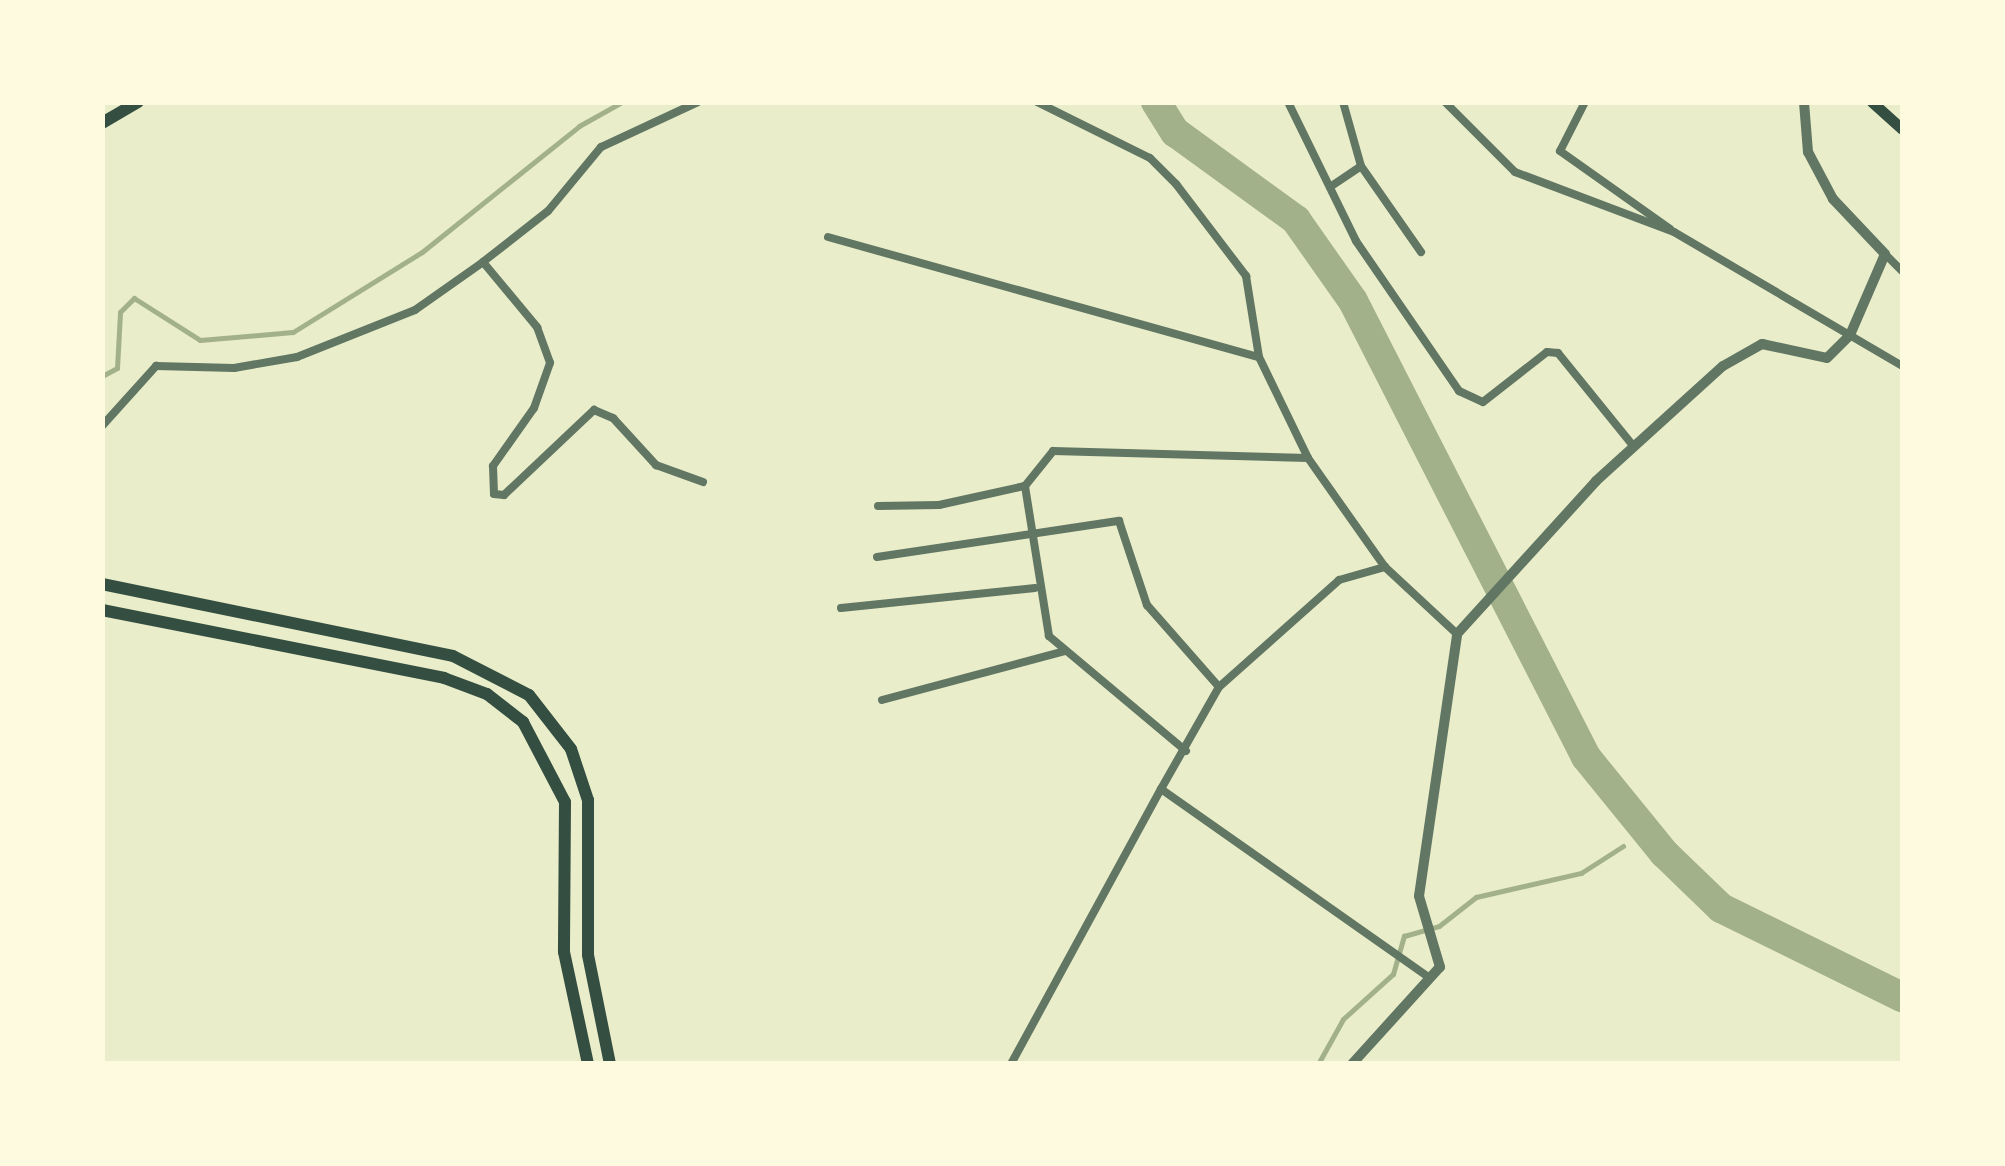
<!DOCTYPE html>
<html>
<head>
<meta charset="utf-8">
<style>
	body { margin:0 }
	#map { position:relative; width:2005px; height:1166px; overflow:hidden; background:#e9edc9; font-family:"Playfair Display",serif }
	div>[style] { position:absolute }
	.stream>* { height:5px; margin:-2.5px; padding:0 2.5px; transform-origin:2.5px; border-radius:2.5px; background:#a3b18a }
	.river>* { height:30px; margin:-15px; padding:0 15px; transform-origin:15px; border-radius:15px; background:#a3b18a }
	.minor>* { height:8px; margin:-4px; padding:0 4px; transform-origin:4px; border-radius:4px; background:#617663 }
	.tertiary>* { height:10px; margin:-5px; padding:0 5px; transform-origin:5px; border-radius:5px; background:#617663 }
	.secondary>* { height:11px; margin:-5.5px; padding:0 5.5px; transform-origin:5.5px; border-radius:5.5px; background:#344e41 }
	.trunk>* { height:12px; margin:-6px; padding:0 6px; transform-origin:6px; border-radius:6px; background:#344e41 }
	span { translate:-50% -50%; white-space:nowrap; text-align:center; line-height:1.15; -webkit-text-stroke:10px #fefae0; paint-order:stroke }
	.frame { position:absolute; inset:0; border:105px solid #fefae0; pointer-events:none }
</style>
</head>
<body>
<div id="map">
	<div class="stream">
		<i style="left:102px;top:376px;width:17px;rotate:-28deg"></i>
		<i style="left:117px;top:368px;width:56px;rotate:-86.9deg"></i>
		<i style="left:120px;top:312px;width:20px;rotate:-45deg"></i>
		<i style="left:134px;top:298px;width:78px;rotate:32.5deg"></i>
		<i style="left:200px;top:340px;width:93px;rotate:-4.9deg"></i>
		<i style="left:293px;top:332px;width:152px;rotate:-31.8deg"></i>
		<i style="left:422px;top:252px;width:201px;rotate:-38.7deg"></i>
		<i style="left:579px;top:126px;width:49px;rotate:-29.2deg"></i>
		<i style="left:1318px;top:1064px;width:51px;rotate:-60.9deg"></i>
		<i style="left:1343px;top:1019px;width:67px;rotate:-42deg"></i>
		<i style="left:1393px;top:974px;width:40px;rotate:-74deg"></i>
		<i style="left:1404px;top:936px;width:36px;rotate:-16deg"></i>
		<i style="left:1439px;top:926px;width:47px;rotate:-38.1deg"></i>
		<i style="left:1476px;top:897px;width:108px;rotate:-12.9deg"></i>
		<i style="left:1581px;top:873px;width:50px;rotate:-32.7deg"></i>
	</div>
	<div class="river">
		<i style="left:1156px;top:102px;width:36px;rotate:58deg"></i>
		<i style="left:1175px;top:132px;width:150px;rotate:36deg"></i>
		<i style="left:1296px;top:220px;width:99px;rotate:54.9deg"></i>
		<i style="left:1353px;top:301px;width:512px;rotate:62.93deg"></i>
		<i style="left:1586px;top:757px;width:124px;rotate:50.9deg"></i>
		<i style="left:1664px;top:853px;width:79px;rotate:44deg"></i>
		<i style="left:1721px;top:908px;width:202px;rotate:26.2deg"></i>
	</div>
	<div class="minor">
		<i style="left:698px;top:102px;width:107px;rotate:155.1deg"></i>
		<i style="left:601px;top:147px;width:83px;rotate:129.6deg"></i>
		<i style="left:548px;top:211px;width:83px;rotate:141.9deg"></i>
		<i style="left:483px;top:262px;width:85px;rotate:50.3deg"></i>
		<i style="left:537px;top:327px;width:38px;rotate:70deg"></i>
		<i style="left:550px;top:363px;width:48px;rotate:109.6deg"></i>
		<i style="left:534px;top:408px;width:71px;rotate:125.3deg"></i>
		<i style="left:493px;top:466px;width:28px;rotate:88deg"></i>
		<i style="left:494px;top:494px;width:10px;rotate:6deg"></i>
		<i style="left:504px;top:495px;width:124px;rotate:-43.4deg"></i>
		<i style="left:594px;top:410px;width:21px;rotate:23deg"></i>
		<i style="left:613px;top:418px;width:64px;rotate:47.5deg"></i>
		<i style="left:656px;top:465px;width:50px;rotate:19.9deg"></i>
		<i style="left:1037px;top:102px;width:126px;rotate:26.4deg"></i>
		<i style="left:1150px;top:158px;width:37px;rotate:45deg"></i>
		<i style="left:1176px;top:184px;width:116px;rotate:52.7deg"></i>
		<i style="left:1246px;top:276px;width:82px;rotate:80.9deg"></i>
		<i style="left:1259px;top:357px;width:112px;rotate:64.1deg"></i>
		<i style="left:1308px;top:458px;width:133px;rotate:54.8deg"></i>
		<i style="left:1385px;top:567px;width:98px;rotate:42.9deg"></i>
		<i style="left:1288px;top:102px;width:155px;rotate:63.9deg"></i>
		<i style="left:1356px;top:241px;width:182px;rotate:55.5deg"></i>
		<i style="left:1459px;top:391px;width:26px;rotate:25deg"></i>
		<i style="left:1483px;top:402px;width:81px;rotate:-38deg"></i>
		<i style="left:1547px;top:352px;width:11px;rotate:5deg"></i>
		<i style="left:1558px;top:353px;width:121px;rotate:51deg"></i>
		<i style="left:1343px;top:102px;width:66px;rotate:74.3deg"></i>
		<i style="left:1361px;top:166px;width:105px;rotate:55.1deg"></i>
		<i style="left:1445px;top:102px;width:99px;rotate:45deg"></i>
		<i style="left:1515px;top:172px;width:170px;rotate:20.7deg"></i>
		<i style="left:1674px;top:232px;width:264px;rotate:30.4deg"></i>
		<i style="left:1585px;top:102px;width:55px;rotate:117deg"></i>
		<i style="left:1560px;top:151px;width:135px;rotate:35.3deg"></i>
		<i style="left:1330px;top:187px;width:37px;rotate:-34deg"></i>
		<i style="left:828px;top:237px;width:447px;rotate:15.6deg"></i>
		<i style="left:1885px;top:254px;width:24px;rotate:45deg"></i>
		<i style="left:102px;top:426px;width:81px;rotate:-48deg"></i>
		<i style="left:156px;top:366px;width:78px;rotate:1.5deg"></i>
		<i style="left:234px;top:368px;width:64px;rotate:-9.9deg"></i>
		<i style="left:297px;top:357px;width:127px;rotate:-21.7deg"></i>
		<i style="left:415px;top:310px;width:83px;rotate:-35.2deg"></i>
		<i style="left:878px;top:506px;width:61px;rotate:-0.9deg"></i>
		<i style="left:939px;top:505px;width:88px;rotate:-12.5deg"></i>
		<i style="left:877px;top:557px;width:245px;rotate:-8.5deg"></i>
		<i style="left:1119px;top:521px;width:89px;rotate:71.6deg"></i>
		<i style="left:1147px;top:605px;width:109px;rotate:48.7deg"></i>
		<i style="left:841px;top:608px;width:195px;rotate:-5.9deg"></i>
		<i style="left:882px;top:700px;width:189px;rotate:-15deg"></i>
		<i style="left:1186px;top:751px;width:179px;rotate:-140deg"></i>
		<i style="left:1049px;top:636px;width:152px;rotate:-99.1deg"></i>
		<i style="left:1025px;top:486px;width:45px;rotate:-51.3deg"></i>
		<i style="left:1053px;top:451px;width:255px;rotate:1.6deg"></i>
		<i style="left:1161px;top:789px;width:117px;rotate:-60.4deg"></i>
		<i style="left:1219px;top:687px;width:161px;rotate:-41.7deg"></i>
		<i style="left:1339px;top:580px;width:48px;rotate:-15.8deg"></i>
		<i style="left:1011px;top:1064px;width:313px;rotate:-61.4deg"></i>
		<i style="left:1161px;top:789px;width:329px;rotate:35.1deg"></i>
	</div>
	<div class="tertiary">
		<i style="left:1352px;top:1064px;width:131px;rotate:-47.8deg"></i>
		<i style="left:1440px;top:967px;width:74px;rotate:-106.5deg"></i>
		<i style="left:1419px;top:896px;width:265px;rotate:-81.7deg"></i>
		<i style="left:1457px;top:634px;width:207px;rotate:-47.7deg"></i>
		<i style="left:1596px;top:481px;width:171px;rotate:-42.2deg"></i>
		<i style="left:1723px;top:366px;width:45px;rotate:-29.4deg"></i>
		<i style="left:1762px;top:344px;width:66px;rotate:12.2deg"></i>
		<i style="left:1827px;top:358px;width:33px;rotate:-45deg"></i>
		<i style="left:1850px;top:335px;width:88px;rotate:-66.6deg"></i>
		<i style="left:1885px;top:254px;width:76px;rotate:-133.4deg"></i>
		<i style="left:1833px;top:199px;width:53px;rotate:-118deg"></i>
		<i style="left:1808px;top:152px;width:50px;rotate:-94.6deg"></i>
	</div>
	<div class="secondary">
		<i style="left:1872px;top:102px;width:40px;rotate:42deg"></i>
	</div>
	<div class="trunk">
		<i style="left:102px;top:123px;width:42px;rotate:-30.3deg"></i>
		<i style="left:102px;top:584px;width:358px;rotate:11.6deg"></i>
		<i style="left:453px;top:656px;width:85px;rotate:27.2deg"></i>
		<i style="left:529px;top:695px;width:68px;rotate:52.1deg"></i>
		<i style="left:571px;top:749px;width:54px;rotate:71.6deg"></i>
		<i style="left:588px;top:800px;width:155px;rotate:90deg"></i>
		<i style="left:588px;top:955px;width:111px;rotate:78.6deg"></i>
		<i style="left:102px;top:610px;width:349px;rotate:11.2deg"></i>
		<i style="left:444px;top:678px;width:46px;rotate:20.4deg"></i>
		<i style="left:487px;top:694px;width:46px;rotate:37.9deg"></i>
		<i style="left:523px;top:722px;width:90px;rotate:62.3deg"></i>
		<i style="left:565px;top:802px;width:150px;rotate:90.4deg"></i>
		<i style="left:564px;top:952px;width:115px;rotate:77.9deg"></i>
	</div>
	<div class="frame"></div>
</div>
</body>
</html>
